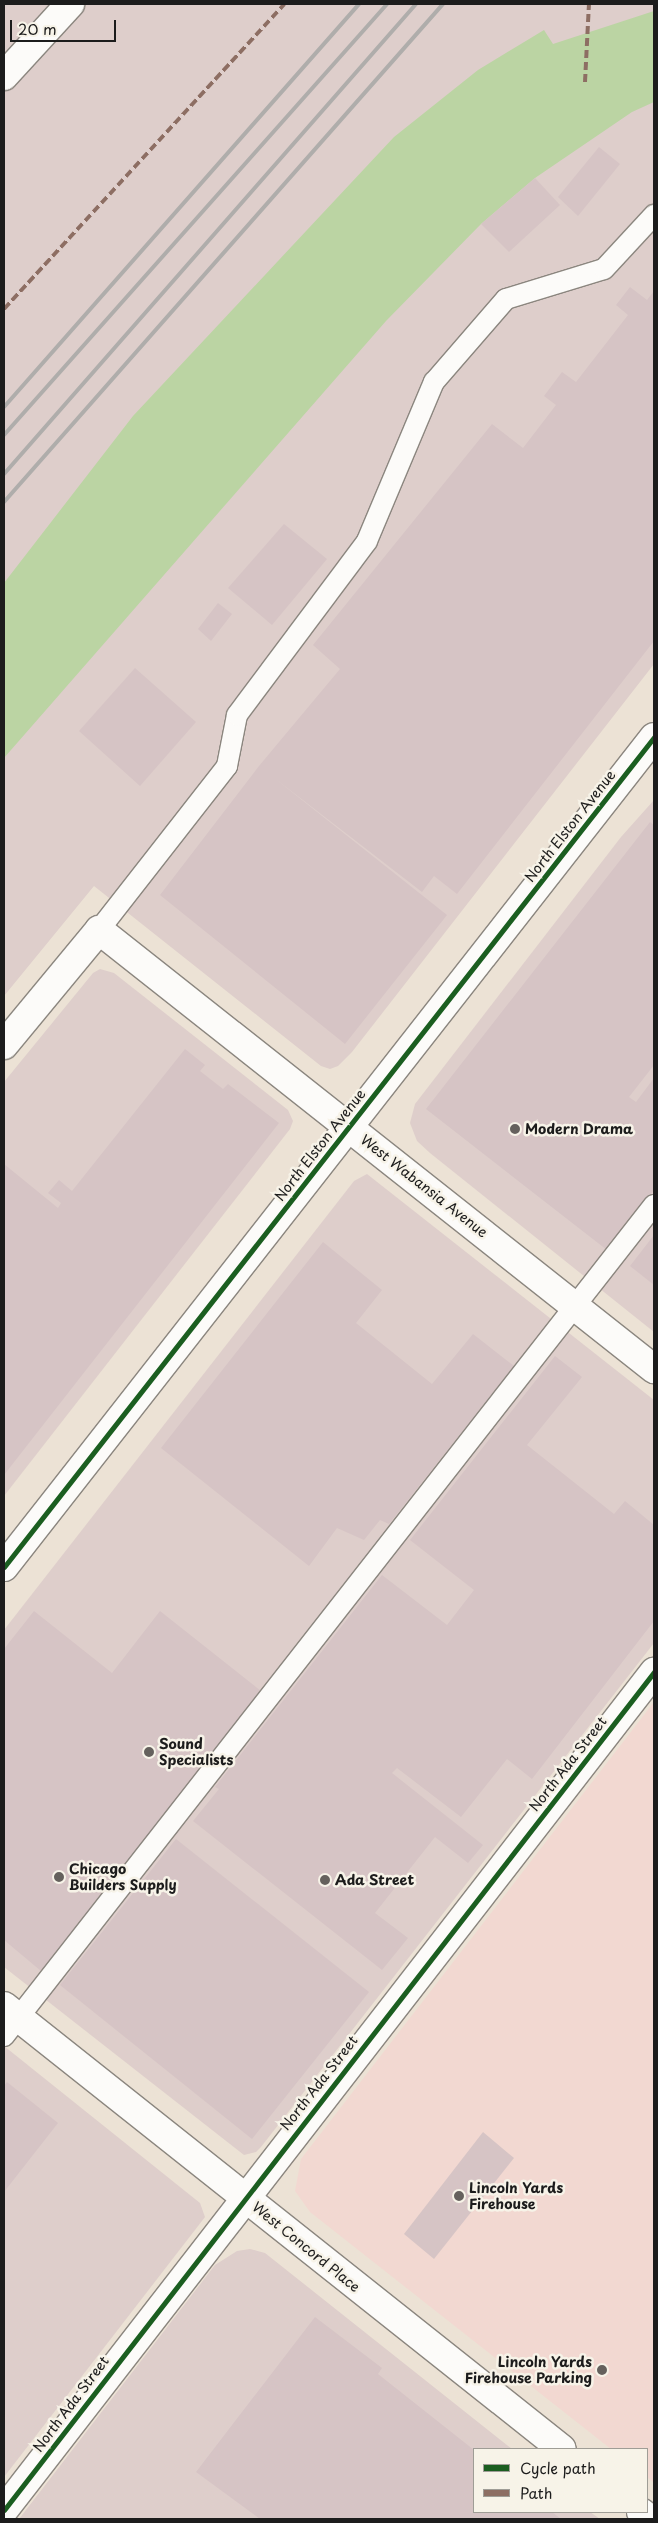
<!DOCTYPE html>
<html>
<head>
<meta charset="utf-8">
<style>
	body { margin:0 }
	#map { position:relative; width:658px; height:2523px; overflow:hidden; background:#ece2d5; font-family:"Playpen Sans",sans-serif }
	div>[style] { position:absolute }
	.built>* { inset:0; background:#f2d8d1 }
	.industrial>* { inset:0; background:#dececb }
	.green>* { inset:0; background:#bbd4a3 }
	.building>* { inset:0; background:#d6c4c5 }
	.roads { filter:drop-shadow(1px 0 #8b867f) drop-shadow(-1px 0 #8b867f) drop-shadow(0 1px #8b867f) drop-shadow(0 -1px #8b867f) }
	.service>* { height:20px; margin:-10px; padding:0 10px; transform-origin:10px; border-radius:10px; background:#fcfbf9 }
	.minor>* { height:28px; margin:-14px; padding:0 14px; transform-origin:14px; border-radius:14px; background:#fcfbf9 }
	.secondary>* { height:28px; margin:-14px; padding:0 14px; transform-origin:14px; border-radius:14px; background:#fcfbf9 }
	.motorway>* { height:28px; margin:-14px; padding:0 14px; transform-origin:14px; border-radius:14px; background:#fcfbf9 }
	.rail>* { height:4px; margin:-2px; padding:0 2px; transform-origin:2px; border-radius:2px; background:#afadab }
	.quiet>* { height:4px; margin-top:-2px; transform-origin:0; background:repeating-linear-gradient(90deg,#8d6e63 0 8px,transparent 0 12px) }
	.cycleway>* { height:5px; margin:-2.5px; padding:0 2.5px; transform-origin:2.5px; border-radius:2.5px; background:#1b5e20 }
	.dots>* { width:14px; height:14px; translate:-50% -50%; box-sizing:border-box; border:2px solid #f7f3e8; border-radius:50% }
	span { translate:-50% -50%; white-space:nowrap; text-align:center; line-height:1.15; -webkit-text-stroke:5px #f7f3e8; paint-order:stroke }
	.street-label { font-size:14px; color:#1c1c1c }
	.poi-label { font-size:14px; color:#1c1c1c; font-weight:700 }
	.left { translate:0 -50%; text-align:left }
	.right { translate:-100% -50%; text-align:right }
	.frame { position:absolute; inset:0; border:5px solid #1c1c1c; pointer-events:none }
	.legend { position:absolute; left:473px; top:2448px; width:175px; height:65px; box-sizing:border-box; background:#f7f3e8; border:1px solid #9f9d96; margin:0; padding:6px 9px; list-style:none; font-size:15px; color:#1c1c1c }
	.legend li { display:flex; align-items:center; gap:10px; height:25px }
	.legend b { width:25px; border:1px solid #9f9d96 }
	.scale { position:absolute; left:10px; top:20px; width:106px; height:22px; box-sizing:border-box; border:2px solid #1c1c1c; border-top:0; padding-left:6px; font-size:15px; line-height:18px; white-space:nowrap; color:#1c1c1c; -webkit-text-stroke:4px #f7f3e8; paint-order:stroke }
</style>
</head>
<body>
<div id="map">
	<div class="built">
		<i style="clip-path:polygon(654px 1702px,654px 2483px,647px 2477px,647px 2449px,611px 2449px,310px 2212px,295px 2191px,301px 2159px)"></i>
	</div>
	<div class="industrial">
		<i style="clip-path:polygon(4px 4px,654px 4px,654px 664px,352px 1052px,338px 1066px,330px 1069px,321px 1066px,94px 886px,4px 996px)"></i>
		<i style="clip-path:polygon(654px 800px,654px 1332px,430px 1153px,417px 1141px,410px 1123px,415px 1104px,621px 837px)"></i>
		<i style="clip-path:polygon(100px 969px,114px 973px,288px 1110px,293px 1121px,290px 1129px,4px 1496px,4px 1082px,93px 973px)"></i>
		<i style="clip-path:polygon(367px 1174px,654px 1400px,654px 1643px,261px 2147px,256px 2152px,244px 2155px,4px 1967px,4px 1630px,354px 1181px)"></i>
		<i style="clip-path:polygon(4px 2046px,200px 2203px,205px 2217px,4px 2477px)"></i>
		<i style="clip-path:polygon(250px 2249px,265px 2253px,512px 2449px,474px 2449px,474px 2512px,590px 2512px,600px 2519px,19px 2519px,215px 2265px,237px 2251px)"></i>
	</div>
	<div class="green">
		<i style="clip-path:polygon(654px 11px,654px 102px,632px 112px,535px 178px,481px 224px,386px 321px,4px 758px,4px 583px,133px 416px,394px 137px,478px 70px,544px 30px,553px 44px)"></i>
	</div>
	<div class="building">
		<i style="clip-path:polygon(599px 147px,620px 164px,578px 216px,558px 197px)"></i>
		<i style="clip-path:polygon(535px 178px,560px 205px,509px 252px,481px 224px)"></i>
		<i style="clip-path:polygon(630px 287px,647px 300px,654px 291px,654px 641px,457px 894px,434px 876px,422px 892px,273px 777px,447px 915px,345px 1044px,160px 895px,259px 766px,340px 669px,313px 645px,492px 424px,523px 448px,556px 405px,544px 396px,562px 372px,576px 382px,628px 315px,616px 305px)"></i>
		<i style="clip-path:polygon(284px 524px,327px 559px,272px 625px,228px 588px)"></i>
		<i style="clip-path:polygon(218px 603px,232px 614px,211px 641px,198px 629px)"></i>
		<i style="clip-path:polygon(135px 668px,196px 722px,140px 786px,79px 731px)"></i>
		<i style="clip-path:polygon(650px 822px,654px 825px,654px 1065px,629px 1097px,636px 1102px,654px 1078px,654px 1190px,607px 1250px,426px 1109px)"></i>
		<i style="clip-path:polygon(185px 1049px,205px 1065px,200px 1071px,223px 1089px,228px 1084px,279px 1123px,4px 1475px,4px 1164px,58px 1208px,61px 1203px,48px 1193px,59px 1180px,72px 1191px)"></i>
		<i style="clip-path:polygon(654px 1235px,654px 1285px,630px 1266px)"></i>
		<i style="clip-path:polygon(323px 1242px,382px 1290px,356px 1323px,432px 1384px,473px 1334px,514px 1366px,389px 1524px,380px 1520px,364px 1540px,337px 1528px,309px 1566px,161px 1448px)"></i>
		<i style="clip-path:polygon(555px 1356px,582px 1377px,527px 1445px,614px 1514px,625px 1501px,654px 1525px,654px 1621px,532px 1779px,507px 1759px,461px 1817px,397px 1768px,392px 1773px,483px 1845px,468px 1863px,435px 1837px,375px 1913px,408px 1938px,382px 1970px,193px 1821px,219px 1789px,215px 1787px,382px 1575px,447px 1625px,474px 1590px,410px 1540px)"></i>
		<i style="clip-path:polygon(34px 1611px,112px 1673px,160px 1611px,261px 1691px,41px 1971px,4px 1940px,4px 1649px)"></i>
		<i style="clip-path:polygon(176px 1839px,369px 1992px,252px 2139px,60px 1985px)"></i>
		<i style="clip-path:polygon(7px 2082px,58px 2123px,4px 2192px,4px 2086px)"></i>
		<i style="clip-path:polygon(483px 2132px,514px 2158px,434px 2259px,404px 2234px)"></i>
		<i style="clip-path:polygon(315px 2317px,382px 2368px,378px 2374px,474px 2450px,474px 2512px,552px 2512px,561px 2519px,260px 2519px,196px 2472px)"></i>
	</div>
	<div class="roads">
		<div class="service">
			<i style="left:99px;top:930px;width:208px;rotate:-52deg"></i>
			<i style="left:227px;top:766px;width:52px;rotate:-78.9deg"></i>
			<i style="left:237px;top:715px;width:217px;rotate:-53.2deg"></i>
			<i style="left:367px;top:541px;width:173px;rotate:-67.2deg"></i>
			<i style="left:434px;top:382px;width:110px;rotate:-49.1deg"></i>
			<i style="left:506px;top:299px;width:102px;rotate:-17deg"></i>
			<i style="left:604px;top:269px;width:74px;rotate:-47.2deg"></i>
			<i style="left:4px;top:2036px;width:1055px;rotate:-51.97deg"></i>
		</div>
		<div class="minor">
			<i style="left:4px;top:1045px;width:149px;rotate:-50.4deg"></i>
			<i style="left:99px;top:930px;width:708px;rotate:38.34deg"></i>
			<i style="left:4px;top:2006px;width:712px;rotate:38.45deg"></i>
			<i style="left:4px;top:2510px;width:1061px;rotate:-52.2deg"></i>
			<i style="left:641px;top:2512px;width:11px;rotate:38deg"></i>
		</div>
		<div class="secondary">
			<i style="left:4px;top:1567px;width:1054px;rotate:-51.93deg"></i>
		</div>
		<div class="motorway">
			<i style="left:4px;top:76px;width:98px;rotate:-47.5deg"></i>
		</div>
	</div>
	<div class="rail">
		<i style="left:4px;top:407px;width:537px;rotate:-48.62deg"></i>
		<i style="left:4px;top:435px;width:577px;rotate:-48.37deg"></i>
		<i style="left:4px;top:474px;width:625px;rotate:-48.76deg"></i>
		<i style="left:4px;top:502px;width:664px;rotate:-48.6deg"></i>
	</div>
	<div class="quiet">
		<i style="left:585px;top:82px;width:78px;rotate:-87.1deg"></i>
		<i style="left:4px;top:309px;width:414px;rotate:-47.4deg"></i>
	</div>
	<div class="cycleway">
		<i style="left:4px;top:1567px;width:1054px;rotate:-51.93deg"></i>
		<i style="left:4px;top:2510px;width:1061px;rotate:-52.2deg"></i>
	</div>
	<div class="dots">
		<i style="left:515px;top:1129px;background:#65615d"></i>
		<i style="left:149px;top:1752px;background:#65615d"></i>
		<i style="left:59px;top:1877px;background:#65615d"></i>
		<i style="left:325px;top:1880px;background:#65615d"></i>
		<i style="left:459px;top:2196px;background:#65615d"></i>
		<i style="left:602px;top:2370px;background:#65615d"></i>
	</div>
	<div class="street-label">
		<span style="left:570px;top:826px;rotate:-52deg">North Elston Avenue</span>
		<span style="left:320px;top:1145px;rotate:-52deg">North Elston Avenue</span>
		<span style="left:424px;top:1186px;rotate:38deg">West Wabansia Avenue</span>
		<span style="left:568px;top:1764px;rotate:-52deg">North Ada Street</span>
		<span style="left:319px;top:2083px;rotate:-52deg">North Ada Street</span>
		<span style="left:306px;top:2247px;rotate:39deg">West Concord Place</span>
		<span style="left:71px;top:2404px;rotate:-53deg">North Ada Street</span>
	</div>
	<div class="poi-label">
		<span class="left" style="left:525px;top:1129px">Modern Drama</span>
		<span class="left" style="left:159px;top:1752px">Sound<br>Specialists</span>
		<span class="left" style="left:69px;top:1877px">Chicago<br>Builders Supply</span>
		<span class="left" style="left:335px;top:1880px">Ada Street</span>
		<span class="left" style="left:469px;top:2196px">Lincoln Yards<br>Firehouse</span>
		<span class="right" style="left:592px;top:2370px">Lincoln Yards<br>Firehouse Parking</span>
	</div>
	<div class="frame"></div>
	<ul class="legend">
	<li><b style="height:6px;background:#1b5e20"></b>Cycle path</li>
	<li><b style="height:6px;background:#8d6e63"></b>Path</li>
	</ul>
	<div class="scale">20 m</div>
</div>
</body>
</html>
